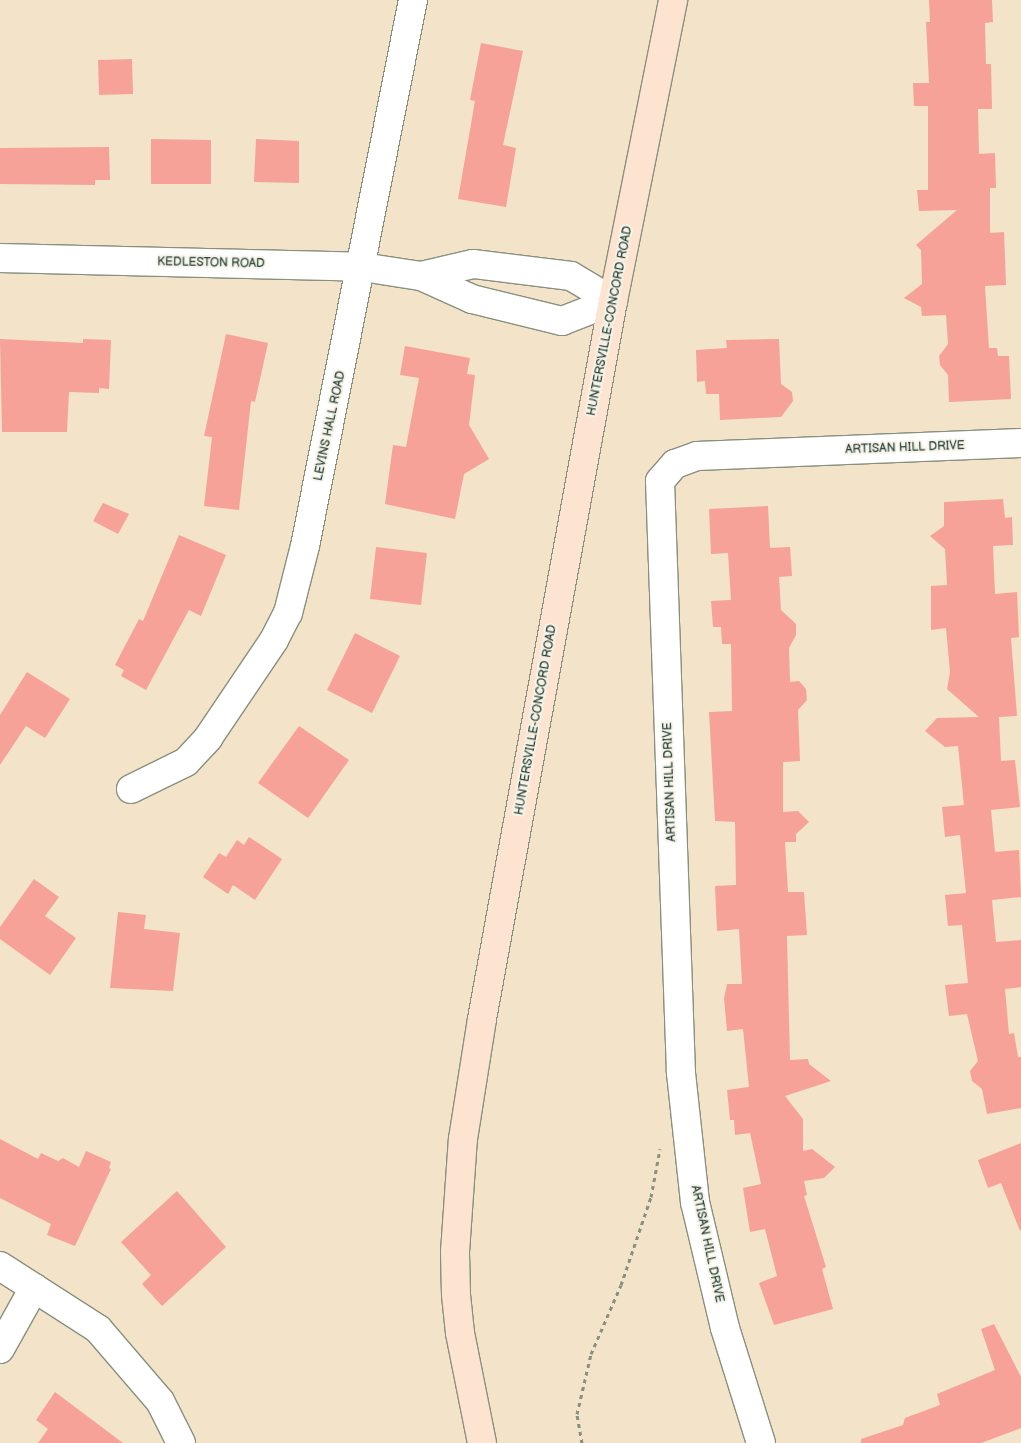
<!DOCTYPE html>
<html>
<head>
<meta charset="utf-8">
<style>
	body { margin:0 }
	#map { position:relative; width:1021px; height:1443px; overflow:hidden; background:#f2e3c9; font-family:"Balsamiq Sans",sans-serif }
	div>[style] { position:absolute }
	.building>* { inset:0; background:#f7a299 }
	.path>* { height:3px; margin-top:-1.5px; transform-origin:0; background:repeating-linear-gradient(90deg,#88907e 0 4px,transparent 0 8px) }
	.roads { filter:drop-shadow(1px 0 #88907e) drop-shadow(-1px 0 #88907e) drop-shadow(0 1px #88907e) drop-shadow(0 -1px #88907e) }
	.minor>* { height:28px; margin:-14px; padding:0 14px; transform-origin:14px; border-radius:14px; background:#fff }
	.secondary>* { height:28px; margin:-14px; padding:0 14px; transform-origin:14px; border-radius:14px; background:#fde4d1 }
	span { translate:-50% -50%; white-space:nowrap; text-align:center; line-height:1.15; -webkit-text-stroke:4px #f7f3e8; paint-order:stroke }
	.street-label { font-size:12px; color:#1f3d34 }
</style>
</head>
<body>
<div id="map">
	<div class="building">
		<i style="clip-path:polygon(929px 0,992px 0,993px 22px,985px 23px,986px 64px,991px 64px,992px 109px,978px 109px,979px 154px,995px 153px,996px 188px,990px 188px,990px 233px,1004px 232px,1006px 285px,985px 286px,989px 348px,997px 348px,998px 356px,1009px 356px,1011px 399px,949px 402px,948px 375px,940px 365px,939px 356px,948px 344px,946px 315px,922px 316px,921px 307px,904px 298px,922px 284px,921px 250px,916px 245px,957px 210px,919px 211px,917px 190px,928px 190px,928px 106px,914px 106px,913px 83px,929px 83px,926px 22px,930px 22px)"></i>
		<i style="clip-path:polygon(481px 43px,523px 51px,503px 145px,516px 148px,506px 207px,458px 199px,475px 101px,470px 100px)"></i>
		<i style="clip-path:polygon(132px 59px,133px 94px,99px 95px,98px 60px)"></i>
		<i style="clip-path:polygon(151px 139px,211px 140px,211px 184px,151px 184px)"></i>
		<i style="clip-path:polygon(256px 139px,299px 141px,299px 183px,254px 182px)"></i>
		<i style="clip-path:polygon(109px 147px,110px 180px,95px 180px,95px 185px,0 184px,0 148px)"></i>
		<i style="clip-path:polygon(226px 334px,268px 343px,255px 402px,251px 401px,239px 510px,204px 506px,212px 437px,204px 436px)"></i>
		<i style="clip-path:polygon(0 339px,83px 343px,83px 339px,111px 340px,109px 389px,99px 388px,99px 393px,69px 392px,67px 432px,2px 432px)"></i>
		<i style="clip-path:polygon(779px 339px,781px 384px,792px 392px,793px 401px,781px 417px,720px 420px,719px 394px,706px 394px,705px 381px,697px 382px,696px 350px,727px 348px,726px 340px)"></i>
		<i style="clip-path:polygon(405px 346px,470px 358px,467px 374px,475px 375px,469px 425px,489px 459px,464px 474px,455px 519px,385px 504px,393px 445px,406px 447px,419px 378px,400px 375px)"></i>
		<i style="clip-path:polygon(1003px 499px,1005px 518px,1012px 517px,1013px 545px,993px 546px,995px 594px,1017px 592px,1019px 637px,1011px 638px,1017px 716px,999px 717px,1001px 761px,1015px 760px,1020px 807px,991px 810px,995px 852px,1019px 850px,1021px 897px,992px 900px,996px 942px,1021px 940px,1021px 987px,1005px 989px,1009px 1034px,1014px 1033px,1018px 1057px,1021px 1057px,1021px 1108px,987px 1114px,982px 1089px,972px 1081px,970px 1071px,978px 1061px,967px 1014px,949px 1016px,945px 985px,968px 983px,962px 925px,948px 926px,945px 895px,966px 893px,960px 835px,945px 837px,942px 807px,964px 805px,958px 746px,945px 747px,925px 731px,937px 718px,979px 717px,947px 689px,950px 672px,946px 628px,931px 630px,931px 586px,947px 585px,945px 549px,930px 536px,944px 526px,944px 502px)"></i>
		<i style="clip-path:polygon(103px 503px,129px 514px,118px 534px,93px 521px)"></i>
		<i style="clip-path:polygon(768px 506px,770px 548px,790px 547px,792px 576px,779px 577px,781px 610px,796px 624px,796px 635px,789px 648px,790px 682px,799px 681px,806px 689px,807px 700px,798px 710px,800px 761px,783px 762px,783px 812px,798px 811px,809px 822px,796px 834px,796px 842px,785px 842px,788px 892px,804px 892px,807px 935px,787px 936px,790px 1060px,808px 1059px,809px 1064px,831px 1081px,785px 1096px,803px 1119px,803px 1151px,812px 1149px,835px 1167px,824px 1178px,804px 1181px,807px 1195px,804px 1196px,826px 1267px,822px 1269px,833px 1309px,774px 1325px,759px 1283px,777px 1276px,765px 1229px,750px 1232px,743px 1188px,761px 1184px,750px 1133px,735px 1135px,734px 1120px,730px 1120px,727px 1090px,749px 1087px,743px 1029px,727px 1031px,724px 998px,727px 984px,742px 984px,739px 929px,717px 931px,715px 886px,736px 885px,735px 822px,715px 821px,709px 712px,732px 711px,731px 644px,722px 644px,721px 627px,713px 627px,711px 601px,731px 600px,728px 553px,711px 554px,709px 509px)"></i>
		<i style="clip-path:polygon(179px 535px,226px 555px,201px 616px,189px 610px,146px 690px,121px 676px,124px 670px,115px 665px,139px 619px,143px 621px)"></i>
		<i style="clip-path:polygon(376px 547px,427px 553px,421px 605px,370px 599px)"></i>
		<i style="clip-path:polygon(355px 633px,400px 656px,372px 713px,327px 690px)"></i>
		<i style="clip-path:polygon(27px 672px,70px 699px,45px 738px,26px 726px,0 765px,0 715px)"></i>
		<i style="clip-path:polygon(299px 726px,349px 760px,308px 818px,258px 783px)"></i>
		<i style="clip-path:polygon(249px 837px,282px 859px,255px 900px,233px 885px,228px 894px,203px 877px,219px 853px,226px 857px,237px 840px,244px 845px)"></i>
		<i style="clip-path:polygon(34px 879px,59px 897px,45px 916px,76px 938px,50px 975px,0 939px,0 927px)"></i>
		<i style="clip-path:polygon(118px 912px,146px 915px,144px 929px,180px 933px,173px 991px,110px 988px)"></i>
		<i style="clip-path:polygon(0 1139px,38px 1159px,41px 1153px,58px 1161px,63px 1158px,79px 1167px,86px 1151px,111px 1162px,109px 1168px,111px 1169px,75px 1246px,47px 1235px,51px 1224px,0 1198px)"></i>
		<i style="clip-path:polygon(1021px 1143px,1021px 1230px,1020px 1231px,1001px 1183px,988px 1188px,978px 1160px)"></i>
		<i style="clip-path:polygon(177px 1191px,226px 1247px,162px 1306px,142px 1284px,151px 1275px,121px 1242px)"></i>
		<i style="clip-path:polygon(994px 1324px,1021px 1377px,1021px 1428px,981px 1443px,861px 1443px,861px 1439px,903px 1425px,905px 1418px,940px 1405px,937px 1394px,995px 1370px,981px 1329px)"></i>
		<i style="clip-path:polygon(55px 1392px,123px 1443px,38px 1443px,48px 1429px,36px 1420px)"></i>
	</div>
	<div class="path">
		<i style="left:582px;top:1443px;width:29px;rotate:-100deg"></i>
		<i style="left:577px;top:1414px;width:62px;rotate:-76.9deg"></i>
		<i style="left:591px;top:1354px;width:75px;rotate:-66.5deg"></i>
		<i style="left:621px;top:1285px;width:93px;rotate:-71.2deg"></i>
		<i style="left:651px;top:1197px;width:49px;rotate:-79.4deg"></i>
	</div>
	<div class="roads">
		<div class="minor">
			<i style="left:0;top:258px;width:362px;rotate:1.4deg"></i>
			<i style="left:362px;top:267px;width:60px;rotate:8.7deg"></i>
			<i style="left:421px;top:276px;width:56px;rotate:24.3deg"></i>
			<i style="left:472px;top:299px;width:93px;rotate:13.7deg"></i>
			<i style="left:562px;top:321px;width:55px;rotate:-21.4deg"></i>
			<i style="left:613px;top:301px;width:49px;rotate:-149.2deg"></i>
			<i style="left:571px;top:276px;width:99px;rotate:-173deg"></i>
			<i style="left:473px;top:264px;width:53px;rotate:167deg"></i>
			<i style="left:131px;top:789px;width:61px;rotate:-26.1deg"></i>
			<i style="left:186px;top:762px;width:33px;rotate:-47deg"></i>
			<i style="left:208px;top:738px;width:118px;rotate:-56deg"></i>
			<i style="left:274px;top:640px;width:30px;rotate:-63deg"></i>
			<i style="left:288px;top:613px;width:69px;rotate:-75.8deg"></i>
			<i style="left:305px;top:546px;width:557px;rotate:-78.81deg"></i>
			<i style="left:0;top:1266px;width:117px;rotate:32.7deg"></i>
			<i style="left:98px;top:1329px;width:95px;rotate:49.3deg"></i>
			<i style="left:160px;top:1401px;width:47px;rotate:63.4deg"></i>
			<i style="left:0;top:1349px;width:70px;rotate:-60.9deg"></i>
			<i style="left:761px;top:1443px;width:121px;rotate:-107.4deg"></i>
			<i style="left:725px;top:1328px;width:130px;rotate:-103.4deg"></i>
			<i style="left:695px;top:1202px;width:130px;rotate:-96.2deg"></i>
			<i style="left:681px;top:1073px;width:592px;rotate:-92.03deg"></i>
			<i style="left:660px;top:481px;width:23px;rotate:-49deg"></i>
			<i style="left:675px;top:464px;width:23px;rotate:-20deg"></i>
			<i style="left:697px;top:456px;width:324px;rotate:-2.3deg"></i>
		</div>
		<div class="secondary">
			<i style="left:482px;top:1443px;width:112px;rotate:-101.3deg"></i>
			<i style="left:460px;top:1333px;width:39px;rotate:-96deg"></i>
			<i style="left:456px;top:1294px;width:42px;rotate:-91.4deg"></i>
			<i style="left:455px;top:1252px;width:113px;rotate:-86deg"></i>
			<i style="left:463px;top:1139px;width:121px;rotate:-81deg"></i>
			<i style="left:482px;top:1019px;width:730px;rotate:-79.66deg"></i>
			<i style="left:613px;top:301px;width:307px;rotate:-78.7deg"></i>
		</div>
	</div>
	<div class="street-label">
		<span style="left:211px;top:263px;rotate:1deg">KEDLESTON ROAD</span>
		<span style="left:610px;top:321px;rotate:-79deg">HUNTERSVILLE-CONCORD ROAD</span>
		<span style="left:330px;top:426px;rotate:-78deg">LEVINS HALL ROAD</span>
		<span style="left:905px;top:448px;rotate:-2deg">ARTISAN HILL DRIVE</span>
		<span style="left:536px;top:720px;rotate:-80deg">HUNTERSVILLE-CONCORD ROAD</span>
		<span style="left:670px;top:782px;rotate:-92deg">ARTISAN HILL DRIVE</span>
		<span style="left:707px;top:1244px;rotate:78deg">ARTISAN HILL DRIVE</span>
	</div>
</div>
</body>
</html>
